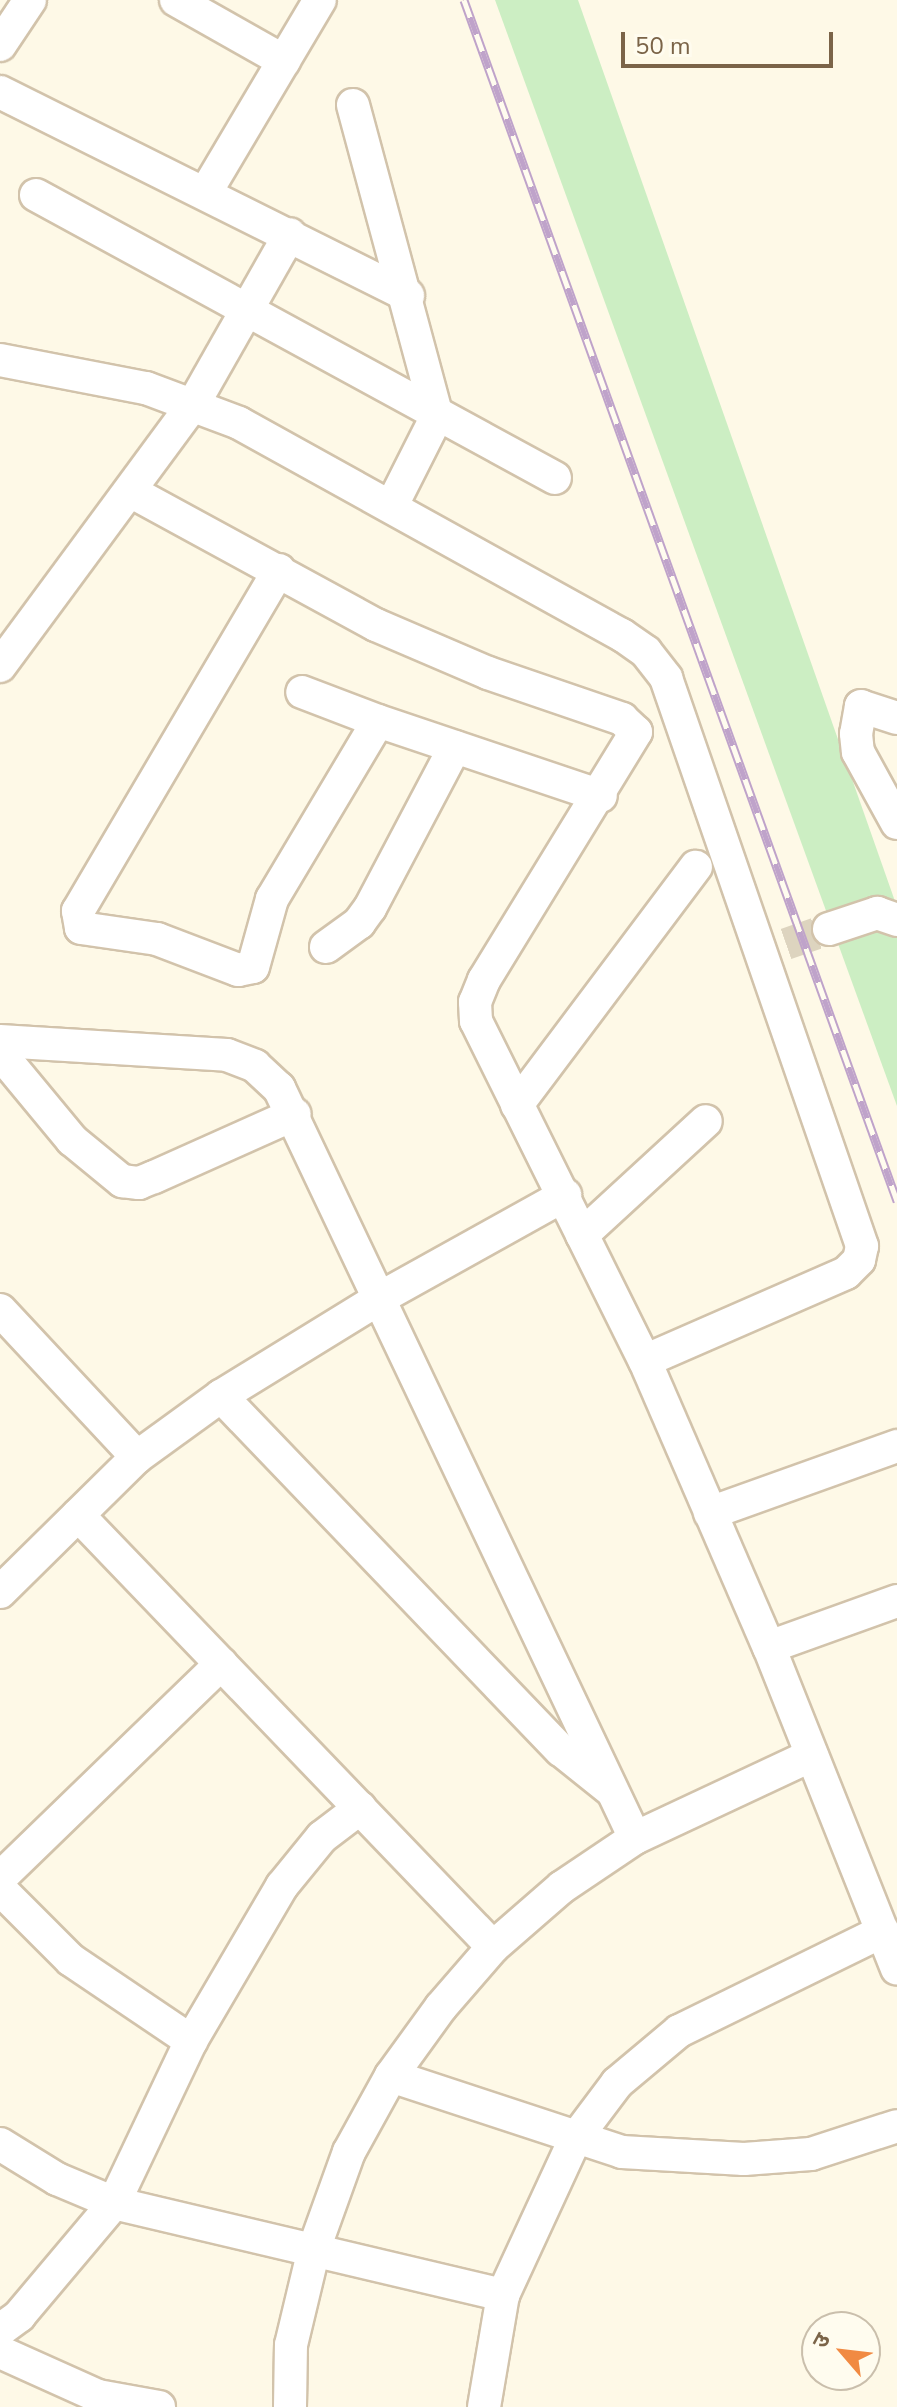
<!DOCTYPE html>
<html>
<head>
<meta charset="utf-8">
<style>
	body { margin:0 }
	#map { position:relative; width:897px; height:2407px; overflow:hidden; background:#fef9e7; font-family:"Nunito Sans","Noto Sans Devanagari",sans-serif }
	div>[style] { position:absolute }
	.green>* { inset:0; background:#cceec3 }
	.minor-tunnel>* { height:32px; margin-top:-16px; transform-origin:0; background:repeating-linear-gradient(90deg,#ddd4bf 0 32px,transparent 0 48px) }
	.roads { filter:drop-shadow(2px 0 #d2c3ab) drop-shadow(-2px 0 #d2c3ab) drop-shadow(0 2px #d2c3ab) drop-shadow(0 -2px #d2c3ab) }
	.minor>* { height:32px; margin:-16px; padding:0 16px; transform-origin:16px; border-radius:16px; background:#fff }
	.rail>* { height:9px; margin-top:-4.5px; transform-origin:0; background:repeating-linear-gradient(90deg,#fffcef 0 18px,#bfa3ca 0 36px); box-sizing:border-box; border-block:2px solid #bfa3ca }
	span { translate:-50% -50%; white-space:nowrap; text-align:center; line-height:1.15; -webkit-text-stroke:8px #fffcef; paint-order:stroke }
	.north { position:absolute; left:801px; top:2311px; width:80px; height:80px; box-sizing:border-box; background:#fffcef; border:2px solid #cabfac; border-radius:50%; rotate:298deg; font-size:22px; font-weight:700; line-height:32px; text-align:center; color:#7b6448 }
	.north::after { content:''; display:block; margin:auto; width:28px; height:36px; background:#f18a42; clip-path:polygon(50% 0,100% 100%,50% 72%,0 100%) }
	.scale { position:absolute; left:621px; top:32px; width:212px; height:36px; box-sizing:border-box; border:4px solid #7b6448; border-top:0; padding-left:10px; font-size:24px; line-height:28px; white-space:nowrap; color:#7b6448; -webkit-text-stroke:6px #fffcef; paint-order:stroke }
</style>
</head>
<body>
<div id="map">
	<div class="green">
		<i style="clip-path:polygon(495px 0,578px 0,897px 907px,897px 1106px)"></i>
	</div>
	<div class="minor-tunnel">
		<i style="left:786px;top:944px;width:46px;rotate:-19.2deg"></i>
	</div>
	<div class="roads">
		<div class="minor">
			<i style="left:176px;top:0;width:124px;rotate:29.5deg"></i>
			<i style="left:0;top:45px;width:54px;rotate:-56.3deg"></i>
			<i style="left:0;top:92px;width:456px;rotate:26.5deg"></i>
			<i style="left:353px;top:105px;width:322px;rotate:74.9deg"></i>
			<i style="left:437px;top:416px;width:100px;rotate:116.8deg"></i>
			<i style="left:207px;top:190px;width:221px;rotate:-59.3deg"></i>
			<i style="left:36px;top:195px;width:591px;rotate:28.6deg"></i>
			<i style="left:0;top:360px;width:149px;rotate:10.9deg"></i>
			<i style="left:146px;top:388px;width:99px;rotate:20.6deg"></i>
			<i style="left:239px;top:423px;width:438px;rotate:29deg"></i>
			<i style="left:622px;top:635px;width:29px;rotate:35deg"></i>
			<i style="left:646px;top:652px;width:33px;rotate:52deg"></i>
			<i style="left:666px;top:678px;width:601px;rotate:70.96deg"></i>
			<i style="left:862px;top:1246px;width:14px;rotate:102deg"></i>
			<i style="left:859px;top:1260px;width:18px;rotate:135deg"></i>
			<i style="left:846px;top:1273px;width:219px;rotate:156.4deg"></i>
			<i style="left:130px;top:491px;width:280px;rotate:28.6deg"></i>
			<i style="left:376px;top:625px;width:122px;rotate:23.2deg"></i>
			<i style="left:488px;top:673px;width:142px;rotate:18.9deg"></i>
			<i style="left:622px;top:719px;width:19px;rotate:43deg"></i>
			<i style="left:636px;top:732px;width:291px;rotate:121.5deg"></i>
			<i style="left:484px;top:980px;width:24px;rotate:112deg"></i>
			<i style="left:475px;top:1002px;width:19px;rotate:87deg"></i>
			<i style="left:476px;top:1021px;width:380px;rotate:63.6deg"></i>
			<i style="left:645px;top:1361px;width:312px;rotate:66.6deg"></i>
			<i style="left:769px;top:1647px;width:346px;rotate:68.3deg"></i>
			<i style="left:279px;top:570px;width:396px;rotate:120.5deg"></i>
			<i style="left:78px;top:911px;width:17px;rotate:80deg"></i>
			<i style="left:81px;top:928px;width:77px;rotate:8.2deg"></i>
			<i style="left:157px;top:939px;width:87px;rotate:20.9deg"></i>
			<i style="left:238px;top:970px;width:15px;rotate:-11deg"></i>
			<i style="left:253px;top:967px;width:71px;rotate:-74.4deg"></i>
			<i style="left:272px;top:899px;width:207px;rotate:-59.2deg"></i>
			<i style="left:378px;top:721px;width:81px;rotate:-159.1deg"></i>
			<i style="left:0;top:666px;width:327px;rotate:-53.6deg"></i>
			<i style="left:194px;top:403px;width:194px;rotate:-60.4deg"></i>
			<i style="left:897px;top:718px;width:38px;rotate:-162deg"></i>
			<i style="left:861px;top:706px;width:28px;rotate:100deg"></i>
			<i style="left:856px;top:734px;width:18px;rotate:84deg"></i>
			<i style="left:858px;top:752px;width:81px;rotate:61.2deg"></i>
			<i style="left:378px;top:721px;width:235px;rotate:18.6deg"></i>
			<i style="left:829px;top:929px;width:51px;rotate:-18.4deg"></i>
			<i style="left:877px;top:913px;width:21px;rotate:19deg"></i>
			<i style="left:326px;top:947px;width:41px;rotate:-36deg"></i>
			<i style="left:359px;top:923px;width:19px;rotate:-54deg"></i>
			<i style="left:370px;top:908px;width:182px;rotate:-62.2deg"></i>
			<i style="left:0;top:1041px;width:227px;rotate:3.5deg"></i>
			<i style="left:227px;top:1055px;width:30px;rotate:21deg"></i>
			<i style="left:255px;top:1066px;width:33px;rotate:43deg"></i>
			<i style="left:279px;top:1088px;width:830px;rotate:64.61deg"></i>
			<i style="left:0;top:1053px;width:113px;rotate:50.4deg"></i>
			<i style="left:72px;top:1140px;width:65px;rotate:39.4deg"></i>
			<i style="left:122px;top:1181px;width:17px;rotate:7deg"></i>
			<i style="left:139px;top:1183px;width:16px;rotate:-22deg"></i>
			<i style="left:154px;top:1177px;width:154px;rotate:-24.1deg"></i>
			<i style="left:517px;top:1105px;width:298px;rotate:-53.1deg"></i>
			<i style="left:582px;top:1235px;width:168px;rotate:-42.6deg"></i>
			<i style="left:0;top:1310px;width:201px;rotate:47deg"></i>
			<i style="left:221px;top:1396px;width:491px;rotate:46.2deg"></i>
			<i style="left:561px;top:1750px;width:64px;rotate:38.7deg"></i>
			<i style="left:710px;top:1513px;width:199px;rotate:-19.7deg"></i>
			<i style="left:78px;top:1515px;width:599px;rotate:46.15deg"></i>
			<i style="left:0;top:1592px;width:192px;rotate:-44.6deg"></i>
			<i style="left:137px;top:1457px;width:104px;rotate:-36deg"></i>
			<i style="left:221px;top:1396px;width:187px;rotate:-31.6deg"></i>
			<i style="left:380px;top:1298px;width:212px;rotate:-29.1deg"></i>
			<i style="left:769px;top:1647px;width:136px;rotate:-19.8deg"></i>
			<i style="left:0;top:1878px;width:308px;rotate:-44.1deg"></i>
			<i style="left:0;top:1889px;width:100px;rotate:45deg"></i>
			<i style="left:71px;top:1960px;width:145px;rotate:34deg"></i>
			<i style="left:391px;top:2076px;width:243px;rotate:18.2deg"></i>
			<i style="left:622px;top:2152px;width:122px;rotate:3.3deg"></i>
			<i style="left:744px;top:2159px;width:67px;rotate:-4.3deg"></i>
			<i style="left:811px;top:2154px;width:90px;rotate:-18deg"></i>
			<i style="left:0;top:2144px;width:67px;rotate:31.6deg"></i>
			<i style="left:57px;top:2179px;width:62px;rotate:22.8deg"></i>
			<i style="left:114px;top:2203px;width:400px;rotate:13.3deg"></i>
			<i style="left:0;top:2330px;width:24px;rotate:-36deg"></i>
			<i style="left:19px;top:2316px;width:148px;rotate:-49.9deg"></i>
			<i style="left:114px;top:2203px;width:179px;rotate:-64.6deg"></i>
			<i style="left:191px;top:2041px;width:180px;rotate:-59.6deg"></i>
			<i style="left:282px;top:1886px;width:63px;rotate:-50.8deg"></i>
			<i style="left:322px;top:1837px;width:48px;rotate:-37.3deg"></i>
			<i style="left:0;top:2352px;width:107px;rotate:24.2deg"></i>
			<i style="left:98px;top:2396px;width:62px;rotate:10.2deg"></i>
			<i style="left:290px;top:2407px;width:62px;rotate:-89.1deg"></i>
			<i style="left:291px;top:2345px;width:99px;rotate:-76.5deg"></i>
			<i style="left:314px;top:2249px;width:103px;rotate:-70.2deg"></i>
			<i style="left:349px;top:2152px;width:87px;rotate:-61.1deg"></i>
			<i style="left:391px;top:2076px;width:85px;rotate:-54.1deg"></i>
			<i style="left:441px;top:2007px;width:79px;rotate:-49.1deg"></i>
			<i style="left:493px;top:1947px;width:91px;rotate:-41deg"></i>
			<i style="left:562px;top:1887px;width:88px;rotate:-33.9deg"></i>
			<i style="left:635px;top:1838px;width:195px;rotate:-25.1deg"></i>
			<i style="left:484px;top:2407px;width:114px;rotate:-80.4deg"></i>
			<i style="left:503px;top:2295px;width:172px;rotate:-65.2deg"></i>
			<i style="left:575px;top:2139px;width:70px;rotate:-53.1deg"></i>
			<i style="left:617px;top:2083px;width:81px;rotate:-40deg"></i>
			<i style="left:679px;top:2031px;width:227px;rotate:-26.1deg"></i>
		</div>
	</div>
	<div class="rail">
		<i style="left:464px;top:0;width:1277px;rotate:70.17deg"></i>
	</div>
	<div class="north">उ</div>
	<div class="scale">50 m</div>
</div>
</body>
</html>
